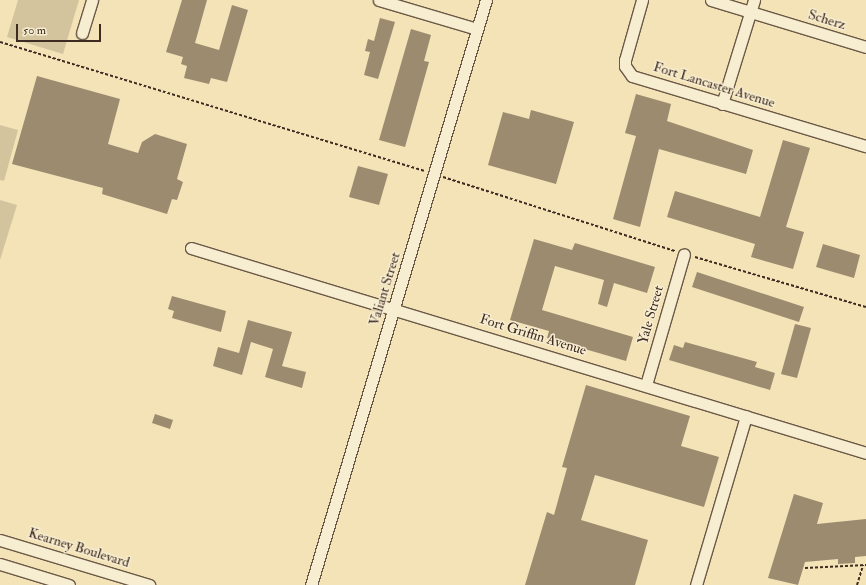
<!DOCTYPE html>
<html>
<head>
<meta charset="utf-8">
<style>
	body { margin:0 }
	#map { position:relative; width:866px; height:585px; overflow:hidden; background:#f3e3b7; font-family:"IM FELL Double Pica",serif }
	div>[style] { position:absolute }
	.green>* { inset:0; background:#d4c49e }
	.building>* { inset:0; background:#9c8b6f }
	.path>* { height:2px; margin-top:-1px; transform-origin:0; background:repeating-linear-gradient(90deg,#3e2b22 0 3px,transparent 0 5px) }
	.roads { filter:drop-shadow(1px 0 #6b5947) drop-shadow(-1px 0 #6b5947) drop-shadow(0 1px #6b5947) drop-shadow(0 -1px #6b5947) }
	.minor>* { height:11px; margin:-5.5px; padding:0 5.5px; transform-origin:5.5px; border-radius:5.5px; background:#f7edd0 }
	span { translate:-50% -50%; white-space:nowrap; text-align:center; line-height:1.15; -webkit-text-stroke:3px #f7edd0; paint-order:stroke }
	.street-label { font-size:14px; color:#3e2b22 }
	.scale { position:absolute; left:16px; top:24px; width:85px; height:18px; box-sizing:border-box; border:2px solid #3e2b22; border-top:0; padding-left:5px; font-size:12px; line-height:14px; white-space:nowrap; color:#3e2b22; -webkit-text-stroke:3px #f7edd0; paint-order:stroke }
</style>
</head>
<body>
<div id="map">
	<div class="green">
		<i style="clip-path:polygon(18px 0,79px 0,63px 54px,7px 37px)"></i>
		<i style="clip-path:polygon(0 125px,18px 130px,4px 181px,0 180px)"></i>
		<i style="clip-path:polygon(0 200px,17px 205px,0 260px)"></i>
	</div>
	<div class="building">
		<i style="clip-path:polygon(182px 0,207px 0,195px 43px,219px 50px,232px 5px,248px 10px,227px 82px,211px 78px,209px 84px,184px 78px,187px 66px,181px 64px,183px 57px,166px 52px)"></i>
		<i style="clip-path:polygon(380px 18px,395px 22px,378px 79px,364px 75px,370px 52px,365px 51px,368px 39px,374px 41px)"></i>
		<i style="clip-path:polygon(411px 29px,431px 35px,424px 61px,429px 62px,405px 147px,379px 140px)"></i>
		<i style="clip-path:polygon(37px 76px,120px 99px,108px 144px,138px 153px,142px 142px,155px 134px,187px 144px,177px 179px,183px 182px,177px 200px,172px 199px,167px 214px,102px 194px,103px 188px,12px 164px)"></i>
		<i style="clip-path:polygon(636px 94px,671px 104px,667px 121px,753px 150px,746px 174px,659px 149px,640px 227px,613px 219px,636px 136px,625px 133px)"></i>
		<i style="clip-path:polygon(531px 110px,574px 122px,556px 184px,488px 165px,503px 112px,529px 119px)"></i>
		<i style="clip-path:polygon(783px 140px,810px 148px,786px 227px,804px 232px,793px 269px,751px 257px,755px 244px,667px 217px,675px 191px,760px 217px)"></i>
		<i style="clip-path:polygon(358px 166px,388px 174px,379px 205px,349px 197px)"></i>
		<i style="clip-path:polygon(534px 239px,572px 250px,575px 243px,655px 267px,647px 293px,614px 283px,607px 307px,598px 304px,604px 280px,555px 266px,542px 310px,633px 337px,626px 361px,547px 338px,549px 331px,510px 320px)"></i>
		<i style="clip-path:polygon(823px 244px,860px 255px,854px 278px,816px 267px)"></i>
		<i style="clip-path:polygon(697px 272px,804px 307px,799px 322px,692px 287px)"></i>
		<i style="clip-path:polygon(172px 296px,226px 311px,221px 332px,172px 318px,174px 311px,168px 309px)"></i>
		<i style="clip-path:polygon(248px 320px,292px 332px,282px 366px,306px 372px,302px 388px,265px 377px,273px 349px,251px 342px,242px 375px,213px 366px,218px 347px,239px 353px)"></i>
		<i style="clip-path:polygon(795px 324px,811px 328px,797px 378px,781px 374px)"></i>
		<i style="clip-path:polygon(685px 342px,757px 362px,755px 367px,775px 373px,770px 390px,669px 360px,674px 345px,683px 348px)"></i>
		<i style="clip-path:polygon(586px 385px,690px 416px,681px 446px,719px 457px,704px 507px,595px 475px,581px 520px,648px 540px,635px 585px,525px 585px,547px 512px,554px 515px,567px 468px,562px 467px)"></i>
		<i style="clip-path:polygon(155px 414px,173px 420px,170px 429px,152px 423px)"></i>
		<i style="clip-path:polygon(794px 494px,823px 503px,817px 524px,866px 519px,866px 556px,855px 557px,855px 563px,838px 564px,838px 559px,805px 562px,798px 585px,768px 578px)"></i>
	</div>
	<div class="path">
		<i style="left:0;top:42px;width:443px;rotate:16.9deg"></i>
		<i style="left:443px;top:177px;width:244px;rotate:17.7deg"></i>
		<i style="left:695px;top:257px;width:178px;rotate:16.3deg"></i>
		<i style="left:805px;top:568px;width:61px;rotate:-2.8deg"></i>
		<i style="left:857px;top:585px;width:21px;rotate:-73deg"></i>
	</div>
	<div class="roads">
		<div class="minor">
			<i style="left:379px;top:0;width:102px;rotate:16.5deg"></i>
			<i style="left:642px;top:0;width:62px;rotate:105.8deg"></i>
			<i style="left:625px;top:60px;width:6px;rotate:90deg"></i>
			<i style="left:625px;top:66px;width:12px;rotate:55deg"></i>
			<i style="left:632px;top:76px;width:244px;rotate:16.7deg"></i>
			<i style="left:711px;top:0;width:162px;rotate:16.9deg"></i>
			<i style="left:82px;top:33px;width:34px;rotate:-73deg"></i>
			<i style="left:722px;top:104px;width:109px;rotate:-72.9deg"></i>
			<i style="left:191px;top:248px;width:705px;rotate:16.89deg"></i>
			<i style="left:646px;top:385px;width:136px;rotate:-73.8deg"></i>
			<i style="left:0;top:540px;width:156px;rotate:16.8deg"></i>
			<i style="left:0;top:564px;width:72px;rotate:16.9deg"></i>
			<i style="left:311px;top:585px;width:611px;rotate:-73.35deg"></i>
			<i style="left:696px;top:585px;width:176px;rotate:-73.5deg"></i>
		</div>
	</div>
	<div class="street-label">
		<span style="left:827px;top:20px;rotate:17deg">Scherz</span>
		<span style="left:714px;top:85px;rotate:17deg">Fort Lancaster Avenue</span>
		<span style="left:385px;top:289px;rotate:-73deg">Valiant Street</span>
		<span style="left:651px;top:315px;rotate:-74deg">Yale Street</span>
		<span style="left:533px;top:335px;rotate:17deg">Fort Griffin Avenue</span>
		<span style="left:79px;top:548px;rotate:17deg">Kearney Boulevard</span>
	</div>
	<div class="scale">50 m</div>
</div>
</body>
</html>
